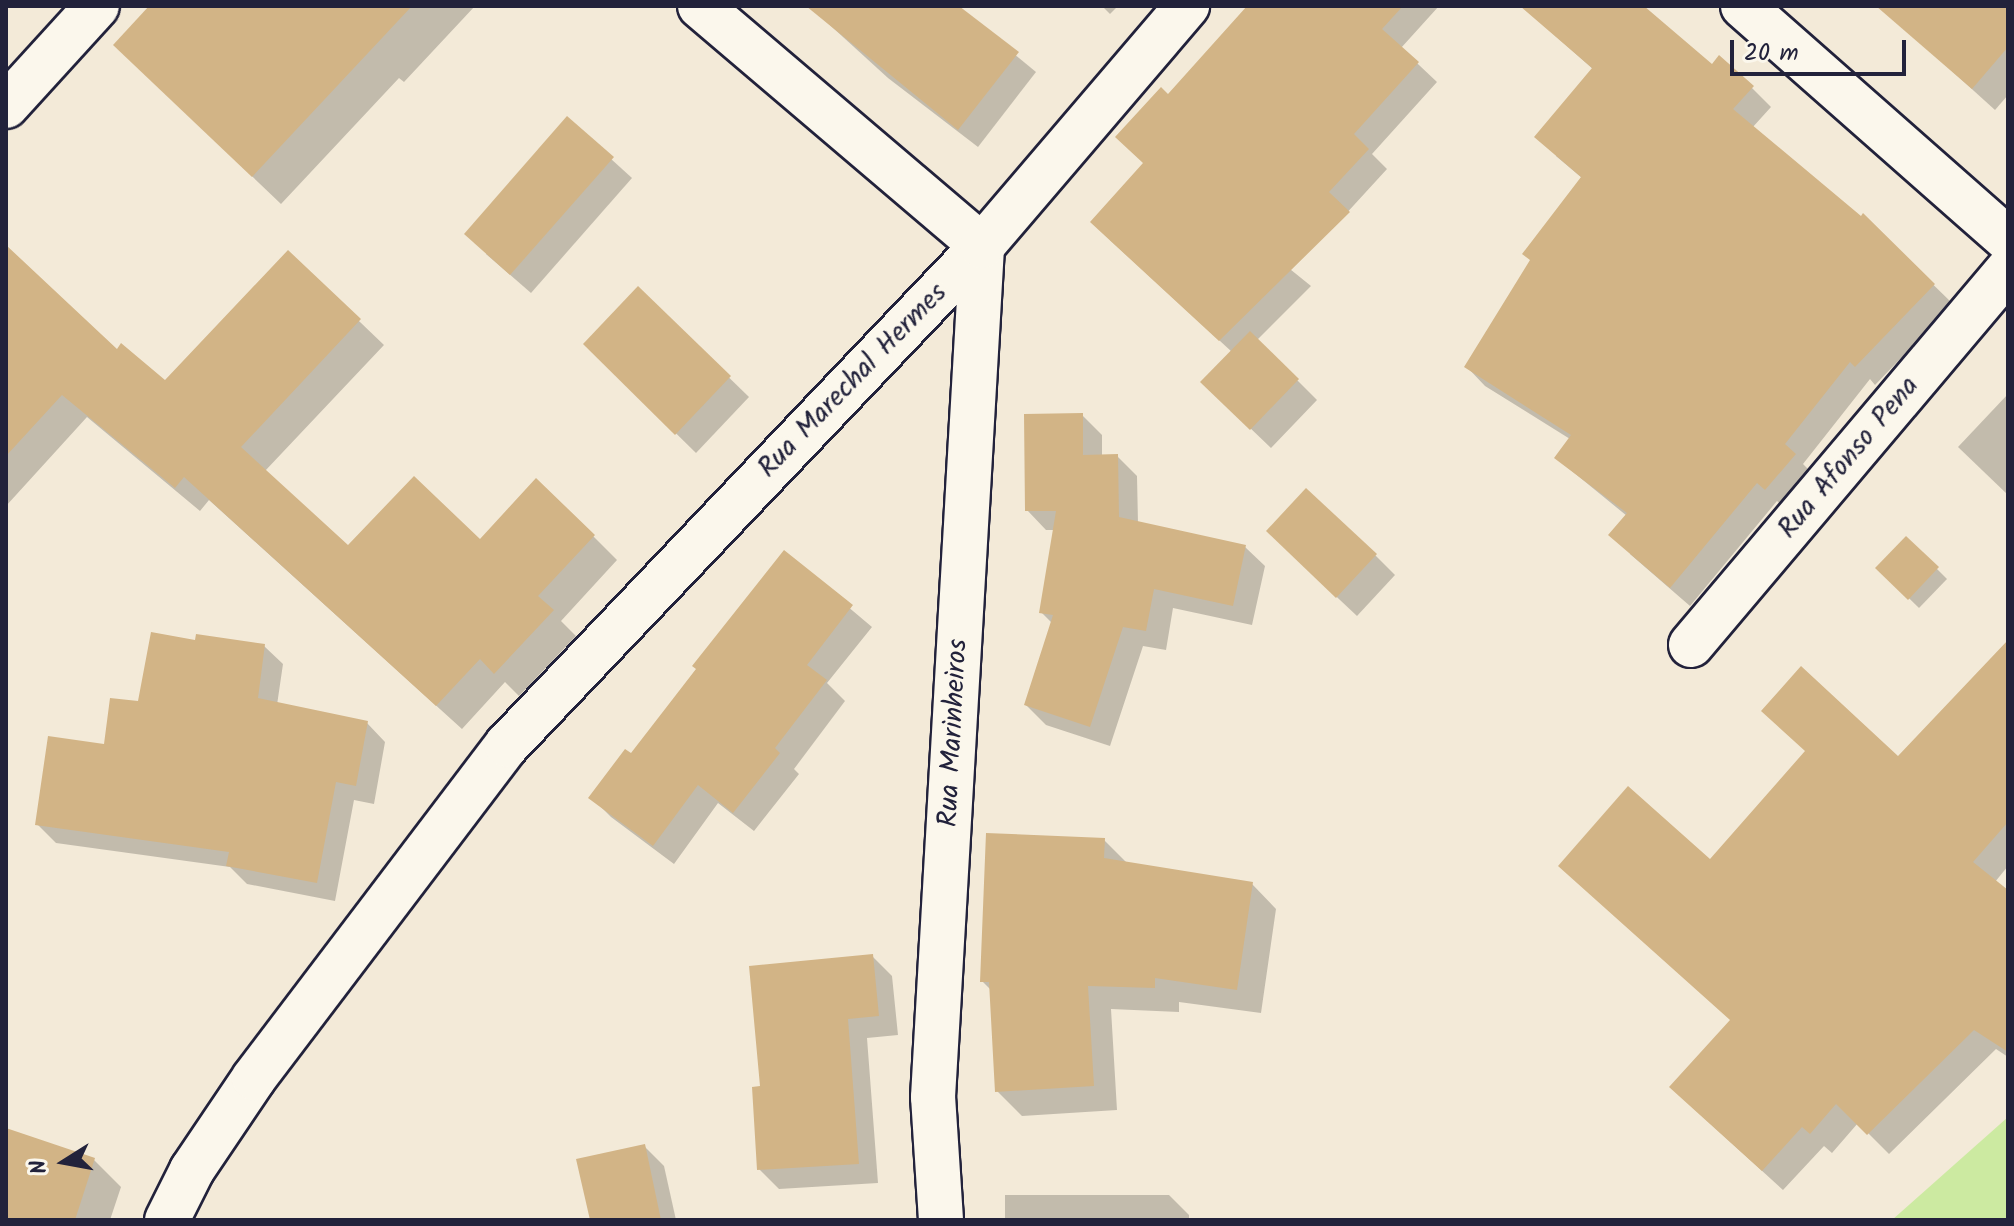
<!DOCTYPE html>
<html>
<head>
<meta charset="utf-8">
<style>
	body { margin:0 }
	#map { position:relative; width:2014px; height:1226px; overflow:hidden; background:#f3ead8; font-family:Kalam,sans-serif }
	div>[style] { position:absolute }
	.green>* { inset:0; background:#cceaa1 }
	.shadow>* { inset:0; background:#0003 }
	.building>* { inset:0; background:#d2b486 }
	.roads { filter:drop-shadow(2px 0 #22223b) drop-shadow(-2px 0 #22223b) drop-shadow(0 2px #22223b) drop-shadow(0 -2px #22223b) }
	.street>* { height:44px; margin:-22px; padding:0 22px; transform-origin:22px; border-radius:22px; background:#fbf7ec }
	.secondary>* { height:44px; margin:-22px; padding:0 22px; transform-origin:22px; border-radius:22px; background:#fbf7ec }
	span { translate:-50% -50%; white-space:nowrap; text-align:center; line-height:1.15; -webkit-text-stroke:7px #fbf7ec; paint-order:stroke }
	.street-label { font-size:28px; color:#22223b }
	.frame { position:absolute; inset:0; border:8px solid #22223b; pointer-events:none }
	.north { position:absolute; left:24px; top:1122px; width:80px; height:80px; -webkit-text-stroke:6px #fbf7ec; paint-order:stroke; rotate:259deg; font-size:22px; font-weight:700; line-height:32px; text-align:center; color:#22223b }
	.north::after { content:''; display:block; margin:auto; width:28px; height:36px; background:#22223b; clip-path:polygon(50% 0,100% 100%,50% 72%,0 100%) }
	.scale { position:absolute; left:1730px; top:40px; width:176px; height:36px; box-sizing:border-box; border:4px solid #22223b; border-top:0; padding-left:10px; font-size:24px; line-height:28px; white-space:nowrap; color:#22223b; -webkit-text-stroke:6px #fbf7ec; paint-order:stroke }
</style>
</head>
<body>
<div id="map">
	<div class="green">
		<i style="clip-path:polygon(2008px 1117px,2008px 1220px,1892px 1220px)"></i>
	</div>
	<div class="shadow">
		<i style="clip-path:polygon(152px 6px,475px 6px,404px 82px,399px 78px,281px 204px,144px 73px)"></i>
		<i style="clip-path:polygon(809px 6px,956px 6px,1036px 72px,978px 147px,888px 78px)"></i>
		<i style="clip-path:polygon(1102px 6px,1118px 6px,1110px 14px)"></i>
		<i style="clip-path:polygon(1249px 6px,1439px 6px,1401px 48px,1437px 82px,1372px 154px,1387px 169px,1332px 229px)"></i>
		<i style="clip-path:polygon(1640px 6px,1712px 67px,1752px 88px,1771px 107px,1752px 128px,1861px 219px,1863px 216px,1953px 304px,1875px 385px,1870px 379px,1803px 464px,1814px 475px,1785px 508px,1777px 501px,1690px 606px,1630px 554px,1627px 516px,1556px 458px,1570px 439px,1485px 386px,1466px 366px,1582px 178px,1556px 156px,1594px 70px,1523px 7px)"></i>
		<i style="clip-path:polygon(1896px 6px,2008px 6px,2008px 95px,1995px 110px,1889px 14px)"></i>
		<i style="clip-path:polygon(567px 119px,632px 178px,531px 293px,486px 254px)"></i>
		<i style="clip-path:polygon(1151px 157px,1311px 286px,1257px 340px,1317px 400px,1271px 448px,1223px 402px,1232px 352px,1110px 240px)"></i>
		<i style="clip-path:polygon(6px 248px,117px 352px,165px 382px,288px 253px,384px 345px,265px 471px,348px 548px,593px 536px,617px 560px,561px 621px,576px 636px,519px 696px,505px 682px,462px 729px,209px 500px,200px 511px,87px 417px,6px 506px)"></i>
		<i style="clip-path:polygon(638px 289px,749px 397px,696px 453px,585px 344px)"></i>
		<i style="clip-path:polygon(2008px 394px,2008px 495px,1958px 447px)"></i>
		<i style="clip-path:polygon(1082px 415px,1102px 435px,1102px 456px,1117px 456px,1137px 476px,1138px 523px,1245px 547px,1265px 566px,1252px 625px,1173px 608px,1166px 650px,1143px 646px,1110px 746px,1046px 725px,1026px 705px,1052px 623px,1041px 612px,1055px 530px,1046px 530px,1027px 510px)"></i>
		<i style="clip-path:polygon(1906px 538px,1947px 579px,1919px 608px,1878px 568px)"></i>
		<i style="clip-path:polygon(1288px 551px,1375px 555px,1395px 575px,1357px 616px)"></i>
		<i style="clip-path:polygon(784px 553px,872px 627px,827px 683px,845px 701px,794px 769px,799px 774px,754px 831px,718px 803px,674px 864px,611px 817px,591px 797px,631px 756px)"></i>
		<i style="clip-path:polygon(197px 642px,264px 646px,283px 664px,277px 705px,367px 723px,385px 742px,374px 804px,354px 800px,335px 901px,247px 884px,230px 867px,56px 843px,37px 824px,139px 704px)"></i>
		<i style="clip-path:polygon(2008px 643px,2008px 866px,1995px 882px,2008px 892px,2008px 1057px,1996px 1049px,1889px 1154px,1858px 1123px,1832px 1153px,1824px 1146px,1783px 1190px,1692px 1107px,1731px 1021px,1710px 861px,1898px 759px)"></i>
		<i style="clip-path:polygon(1104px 840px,1128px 864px,1252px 884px,1276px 909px,1261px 1013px,1179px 1002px,1179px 1012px,1111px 1009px,1117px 1110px,1022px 1116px,997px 1091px,991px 990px,982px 981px)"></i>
		<i style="clip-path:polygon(872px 956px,892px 976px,898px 1035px,867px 1038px,878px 1183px,779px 1189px,759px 1169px,763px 1088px)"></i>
		<i style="clip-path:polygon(6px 1130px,94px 1160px,121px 1187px,110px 1220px,6px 1220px)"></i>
		<i style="clip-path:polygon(644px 1146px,664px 1166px,676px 1220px,592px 1220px)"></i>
		<i style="clip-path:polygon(1005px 1195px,1169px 1195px,1189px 1215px,1189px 1220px,1005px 1220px)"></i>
	</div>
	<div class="building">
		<i style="clip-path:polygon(149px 6px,412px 6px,252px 177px,113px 45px)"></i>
		<i style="clip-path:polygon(806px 6px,959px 6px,1019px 52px,958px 130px)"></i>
		<i style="clip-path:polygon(1247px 6px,1403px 6px,1382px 29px,1419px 62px,1354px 134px,1369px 149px,1329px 192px,1350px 212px,1219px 341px,1090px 222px,1143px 163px,1115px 137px,1161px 87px,1168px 94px)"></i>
		<i style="clip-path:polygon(1520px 6px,1644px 6px,1712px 64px,1719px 55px,1754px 86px,1733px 109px,1861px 216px,1863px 213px,1935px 284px,1855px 367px,1850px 362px,1785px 444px,1796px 454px,1765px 490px,1757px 483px,1670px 588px,1608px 535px,1627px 513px,1554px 458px,1571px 435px,1464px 367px,1530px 260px,1522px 254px,1581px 177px,1534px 137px,1592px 68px)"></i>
		<i style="clip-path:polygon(1876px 6px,2008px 6px,2008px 47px,1972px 89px)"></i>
		<i style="clip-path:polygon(567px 116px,614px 157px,510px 275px,464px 234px)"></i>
		<i style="clip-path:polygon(6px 245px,117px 349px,121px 343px,165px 380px,288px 250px,361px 319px,241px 447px,348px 545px,414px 476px,480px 539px,536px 478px,595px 535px,538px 596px,554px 610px,494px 674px,480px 659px,436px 706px,184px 477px,175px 488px,62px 395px,6px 456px)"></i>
		<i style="clip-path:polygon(638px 286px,731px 376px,675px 435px,583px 344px)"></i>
		<i style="clip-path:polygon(1250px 331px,1299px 379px,1250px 430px,1200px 382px)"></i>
		<i style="clip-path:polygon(1083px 413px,1083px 455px,1118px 454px,1119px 517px,1246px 545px,1233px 606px,1154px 589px,1146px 631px,1123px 627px,1090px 727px,1024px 705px,1053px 615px,1039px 613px,1056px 511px,1025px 511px,1024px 414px)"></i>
		<i style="clip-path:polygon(1306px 488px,1377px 554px,1336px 598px,1266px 531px)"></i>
		<i style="clip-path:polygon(1906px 536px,1939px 567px,1908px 600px,1875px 568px)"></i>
		<i style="clip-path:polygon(784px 550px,853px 605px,807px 665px,827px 680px,775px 748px,780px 753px,733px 813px,698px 785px,653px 846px,588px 798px,625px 749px,631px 753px,696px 669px,692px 666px)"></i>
		<i style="clip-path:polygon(151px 632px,195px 640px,196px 634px,265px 644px,258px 698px,368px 721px,356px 786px,336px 782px,317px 883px,226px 866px,229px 852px,35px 825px,48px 736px,104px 744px,110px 698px,138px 701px)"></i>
		<i style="clip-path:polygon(2008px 640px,2008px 822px,1973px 862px,2008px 890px,2008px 1052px,1974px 1030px,1867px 1135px,1836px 1104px,1810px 1134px,1802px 1127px,1762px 1171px,1669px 1087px,1730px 1020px,1558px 866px,1628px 786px,1710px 859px,1805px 751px,1761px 711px,1801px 666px,1898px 756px)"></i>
		<i style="clip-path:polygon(986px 833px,1105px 838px,1104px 858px,1253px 882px,1237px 990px,1155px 978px,1155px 988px,1088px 986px,1094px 1086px,995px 1092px,989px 982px,980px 982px)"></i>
		<i style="clip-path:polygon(873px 954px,879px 1016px,848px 1019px,859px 1164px,757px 1170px,752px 1087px,760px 1086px,749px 966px)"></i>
		<i style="clip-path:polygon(6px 1128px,95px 1158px,75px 1220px,6px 1220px)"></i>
		<i style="clip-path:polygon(645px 1144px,661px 1220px,590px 1220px,576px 1159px)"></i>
	</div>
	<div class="roads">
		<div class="street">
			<i style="left:1743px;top:6px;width:354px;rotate:41.4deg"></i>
			<i style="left:6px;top:106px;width:135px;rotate:-47.7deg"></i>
			<i style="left:1691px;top:645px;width:491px;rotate:-49.8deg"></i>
			<i style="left:167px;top:1220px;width:56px;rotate:-63.4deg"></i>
			<i style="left:192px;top:1170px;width:111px;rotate:-56deg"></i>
			<i style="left:254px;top:1078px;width:418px;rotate:-52.8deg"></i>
			<i style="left:507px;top:745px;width:689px;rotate:-46.41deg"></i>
			<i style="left:941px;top:1220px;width:123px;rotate:-93.7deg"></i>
			<i style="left:933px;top:1097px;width:852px;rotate:-86.7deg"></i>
		</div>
		<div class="secondary">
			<i style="left:700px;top:6px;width:370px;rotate:40.4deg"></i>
			<i style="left:982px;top:246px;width:316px;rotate:-49.5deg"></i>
		</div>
	</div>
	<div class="street-label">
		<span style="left:853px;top:381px;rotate:-46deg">Rua Marechal Hermes</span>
		<span style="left:1849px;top:458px;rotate:-50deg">Rua Afonso Pena</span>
		<span style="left:954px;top:733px;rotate:-87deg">Rua Marinheiros</span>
	</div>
	<div class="frame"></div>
	<div class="north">N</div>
	<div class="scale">20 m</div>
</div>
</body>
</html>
